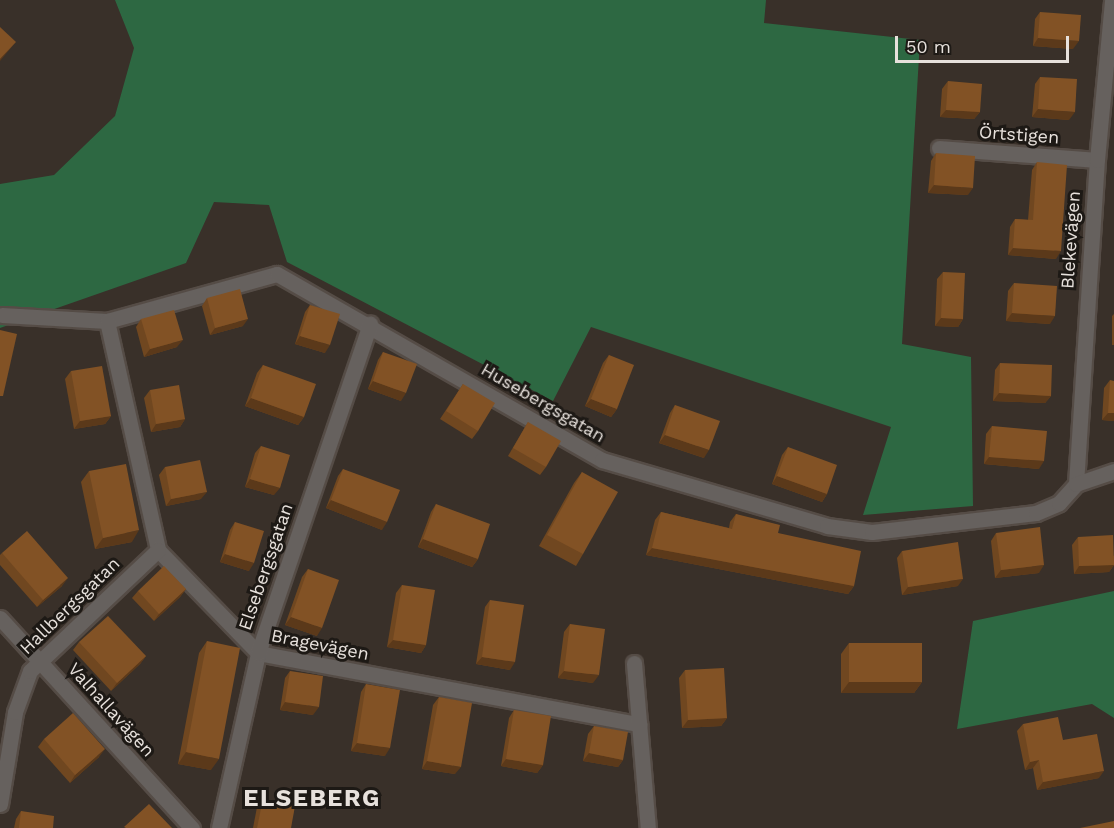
<!DOCTYPE html>
<html>
<head>
<meta charset="utf-8">
<style>
	body { margin:0 }
	#map { position:relative; width:1114px; height:828px; overflow:hidden; background:#393029; font-family:"Work Sans",sans-serif }
	div>[style] { position:absolute }
	.forest>* { inset:0; background:#2d6842 }
	.roads { filter:drop-shadow(2px 0 #554c46) drop-shadow(-2px 0 #554c46) drop-shadow(0 2px #554c46) drop-shadow(0 -2px #554c46) }
	.minor>* { height:15px; margin:-7.5px; padding:0 7.5px; transform-origin:7.5px; border-radius:7.5px; background:#66615e }
	.wall>* { inset:0; background:#704720 }
	.shaded-wall>* { inset:0; background:#5b391a }
	.building>* { inset:0; background:#825225 }
	span { translate:-50% -50%; white-space:nowrap; text-align:center; line-height:1.15; -webkit-text-stroke:6px #1d1915; paint-order:stroke }
	.street-label { font-size:18px; color:#e7e1dc }
	.district-label { font-size:24px; color:#e7e1dc; font-weight:700; letter-spacing:1.5px }
	.scale { position:absolute; left:895px; top:36px; width:174px; height:27px; box-sizing:border-box; border:3px solid #e7e1dc; border-top:0; padding-left:8px; font-size:18px; line-height:21px; white-space:nowrap; color:#e7e1dc; -webkit-text-stroke:4px #1d1915; paint-order:stroke }
</style>
</head>
<body>
<div id="map">
	<div class="forest">
		<i style="clip-path:polygon(115px 0,766px 0,764px 23px,920px 40px,902px 344px,971px 357px,973px 506px,863px 515px,891px 427px,591px 327px,553px 401px,287px 262px,269px 205px,214px 202px,186px 263px,0 328px,0 184px,54px 175px,115px 116px,134px 48px)"></i>
		<i style="clip-path:polygon(1114px 591px,1114px 718px,1092px 704px,957px 729px,973px 621px)"></i>
	</div>
	<div class="roads">
		<div class="minor">
			<i style="left:939px;top:148px;width:158px;rotate:4.3deg"></i>
			<i style="left:2px;top:315px;width:105px;rotate:3.3deg"></i>
			<i style="left:107px;top:321px;width:176px;rotate:-15.5deg"></i>
			<i style="left:277px;top:274px;width:374px;rotate:29.8deg"></i>
			<i style="left:602px;top:460px;width:234px;rotate:16.3deg"></i>
			<i style="left:827px;top:526px;width:45px;rotate:7.6deg"></i>
			<i style="left:872px;top:532px;width:165px;rotate:-6.6deg"></i>
			<i style="left:1036px;top:513px;width:25px;rotate:-23deg"></i>
			<i style="left:1059px;top:503px;width:25px;rotate:-48deg"></i>
			<i style="left:107px;top:321px;width:235px;rotate:77.4deg"></i>
			<i style="left:158px;top:550px;width:144px;rotate:45.8deg"></i>
			<i style="left:258px;top:653px;width:388px;rotate:10.6deg"></i>
			<i style="left:1076px;top:484px;width:325px;rotate:-86.3deg"></i>
			<i style="left:1097px;top:160px;width:161px;rotate:-84.6deg"></i>
			<i style="left:1076px;top:484px;width:40px;rotate:-18.9deg"></i>
			<i style="left:0;top:618px;width:285px;rotate:47.6deg"></i>
			<i style="left:634px;top:663px;width:166px;rotate:85.2deg"></i>
			<i style="left:0;top:804px;width:93px;rotate:-80.7deg"></i>
			<i style="left:15px;top:712px;width:44px;rotate:-69.9deg"></i>
			<i style="left:30px;top:671px;width:176px;rotate:-43.4deg"></i>
			<i style="left:219px;top:828px;width:179px;rotate:-77.4deg"></i>
			<i style="left:258px;top:653px;width:348px;rotate:-71.2deg"></i>
		</div>
	</div>
	<div class="wall">
		<i style="clip-path:polygon(1040px 12px,1073px 49px,1033px 46px,1035px 19px)"></i>
		<i style="clip-path:polygon(1040px 77px,1069px 120px,1032px 117px,1035px 84px)"></i>
		<i style="clip-path:polygon(948px 81px,980px 112px,974px 119px,940px 117px,942px 89px)"></i>
		<i style="clip-path:polygon(936px 153px,968px 195px,928px 193px,931px 161px)"></i>
		<i style="clip-path:polygon(1037px 162px,1056px 259px,1008px 255px,1010px 227px,1015px 219px,1028px 220px,1032px 170px)"></i>
		<i style="clip-path:polygon(943px 272px,963px 319px,958px 327px,935px 326px,937px 279px)"></i>
		<i style="clip-path:polygon(1014px 283px,1050px 324px,1006px 321px,1008px 291px)"></i>
		<i style="clip-path:polygon(207px 298px,243px 326px,210px 335px,202px 306px)"></i>
		<i style="clip-path:polygon(310px 305px,325px 353px,295px 344px,305px 312px)"></i>
		<i style="clip-path:polygon(1114px 314px,1114px 345px,1112px 345px,1112px 316px)"></i>
		<i style="clip-path:polygon(141px 319px,177px 347px,144px 357px,136px 327px)"></i>
		<i style="clip-path:polygon(383px 352px,401px 401px,368px 389px,378px 360px)"></i>
		<i style="clip-path:polygon(609px 355px,617px 409px,611px 417px,585px 406px,603px 363px)"></i>
		<i style="clip-path:polygon(1000px 363px,1051px 396px,1045px 403px,993px 401px,995px 370px)"></i>
		<i style="clip-path:polygon(263px 365px,304px 417px,298px 425px,245px 406px,257px 373px)"></i>
		<i style="clip-path:polygon(71px 371px,111px 416px,105px 424px,74px 429px,65px 379px)"></i>
		<i style="clip-path:polygon(1110px 380px,1114px 421px,1102px 420px,1104px 388px)"></i>
		<i style="clip-path:polygon(463px 384px,478px 431px,472px 439px,440px 419px)"></i>
		<i style="clip-path:polygon(150px 390px,185px 419px,180px 427px,151px 432px,144px 398px)"></i>
		<i style="clip-path:polygon(675px 405px,704px 458px,659px 443px,670px 413px)"></i>
		<i style="clip-path:polygon(528px 422px,546px 467px,540px 475px,508px 456px)"></i>
		<i style="clip-path:polygon(992px 426px,1039px 469px,984px 464px,986px 434px)"></i>
		<i style="clip-path:polygon(261px 446px,274px 495px,245px 487px,255px 453px)"></i>
		<i style="clip-path:polygon(788px 447px,827px 494px,822px 502px,772px 484px,782px 455px)"></i>
		<i style="clip-path:polygon(165px 467px,201px 499px,166px 506px,159px 475px)"></i>
		<i style="clip-path:polygon(343px 469px,382px 530px,326px 508px,338px 476px)"></i>
		<i style="clip-path:polygon(89px 471px,132px 542px,95px 549px,81px 482px)"></i>
		<i style="clip-path:polygon(582px 472px,583px 554px,576px 566px,539px 546px,574px 483px)"></i>
		<i style="clip-path:polygon(436px 504px,478px 559px,472px 567px,418px 547px,431px 512px)"></i>
		<i style="clip-path:polygon(661px 512px,729px 528px,730px 522px,736px 514px,778px 533px,854px 586px,848px 594px,646px 555px,655px 520px)"></i>
		<i style="clip-path:polygon(235px 522px,249px 571px,220px 562px,230px 530px)"></i>
		<i style="clip-path:polygon(996px 533px,1039px 573px,995px 578px,991px 541px)"></i>
		<i style="clip-path:polygon(1078px 537px,1114px 556px,1114px 565px,1109px 572px,1074px 574px,1072px 545px)"></i>
		<i style="clip-path:polygon(902px 551px,958px 586px,902px 595px,897px 558px)"></i>
		<i style="clip-path:polygon(2px 553px,62px 586px,37px 607px,0 565px,0 555px)"></i>
		<i style="clip-path:polygon(308px 569px,317px 636px,285px 625px,302px 577px)"></i>
		<i style="clip-path:polygon(402px 585px,426px 645px,421px 653px,387px 647px,396px 593px)"></i>
		<i style="clip-path:polygon(186px 589px,180px 597px,154px 621px,132px 598px,138px 591px)"></i>
		<i style="clip-path:polygon(490px 600px,510px 670px,476px 664px,485px 607px)"></i>
		<i style="clip-path:polygon(570px 624px,593px 683px,558px 678px,564px 632px)"></i>
		<i style="clip-path:polygon(207px 641px,211px 770px,178px 764px,199px 653px)"></i>
		<i style="clip-path:polygon(79px 642px,146px 656px,140px 664px,111px 691px,73px 650px)"></i>
		<i style="clip-path:polygon(849px 643px,922px 682px,914px 693px,841px 693px,841px 654px)"></i>
		<i style="clip-path:polygon(685px 670px,727px 718px,721px 726px,682px 728px,679px 678px)"></i>
		<i style="clip-path:polygon(290px 671px,313px 715px,280px 710px,285px 678px)"></i>
		<i style="clip-path:polygon(366px 684px,385px 756px,351px 751px,361px 692px)"></i>
		<i style="clip-path:polygon(439px 697px,455px 774px,422px 769px,433px 705px)"></i>
		<i style="clip-path:polygon(514px 710px,543px 765px,537px 773px,501px 766px,509px 718px)"></i>
		<i style="clip-path:polygon(1023px 724px,1063px 740px,1099px 778px,1037px 790px,1033px 768px,1025px 770px,1017px 731px)"></i>
		<i style="clip-path:polygon(594px 726px,623px 760px,618px 767px,583px 761px,588px 734px)"></i>
		<i style="clip-path:polygon(44px 739px,99px 757px,70px 783px,38px 747px)"></i>
		<i style="clip-path:polygon(263px 799px,291px 828px,253px 828px,257px 807px)"></i>
		<i style="clip-path:polygon(21px 811px,53px 828px,14px 828px,16px 819px)"></i>
	</div>
	<div class="shaded-wall">
		<i style="clip-path:polygon(1038px 38px,1079px 41px,1073px 49px,1033px 46px)"></i>
		<i style="clip-path:polygon(16px 42px,10px 49px,0 61px,0 59px)"></i>
		<i style="clip-path:polygon(1038px 109px,1075px 112px,1069px 120px,1032px 117px)"></i>
		<i style="clip-path:polygon(946px 110px,980px 112px,974px 119px,940px 117px)"></i>
		<i style="clip-path:polygon(934px 185px,973px 188px,968px 195px,928px 193px)"></i>
		<i style="clip-path:polygon(1013px 248px,1061px 251px,1056px 259px,1008px 255px)"></i>
		<i style="clip-path:polygon(1012px 313px,1055px 316px,1050px 324px,1006px 321px)"></i>
		<i style="clip-path:polygon(941px 318px,963px 319px,958px 327px,935px 326px)"></i>
		<i style="clip-path:polygon(248px 319px,243px 326px,210px 335px,215px 328px)"></i>
		<i style="clip-path:polygon(300px 336px,330px 345px,325px 353px,295px 344px)"></i>
		<i style="clip-path:polygon(183px 340px,177px 347px,144px 357px,150px 349px)"></i>
		<i style="clip-path:polygon(373px 381px,406px 393px,401px 401px,368px 389px)"></i>
		<i style="clip-path:polygon(999px 393px,1051px 396px,1045px 403px,993px 401px)"></i>
		<i style="clip-path:polygon(251px 398px,304px 417px,298px 425px,245px 406px)"></i>
		<i style="clip-path:polygon(591px 399px,617px 409px,611px 417px,585px 406px)"></i>
		<i style="clip-path:polygon(1108px 413px,1114px 413px,1114px 421px,1102px 420px)"></i>
		<i style="clip-path:polygon(111px 416px,105px 424px,74px 429px,80px 421px)"></i>
		<i style="clip-path:polygon(185px 419px,180px 427px,151px 432px,156px 424px)"></i>
		<i style="clip-path:polygon(665px 435px,709px 450px,704px 458px,659px 443px)"></i>
		<i style="clip-path:polygon(989px 457px,1044px 461px,1039px 469px,984px 464px)"></i>
		<i style="clip-path:polygon(777px 476px,827px 494px,822px 502px,772px 484px)"></i>
		<i style="clip-path:polygon(250px 479px,280px 488px,274px 495px,245px 487px)"></i>
		<i style="clip-path:polygon(207px 492px,201px 499px,166px 506px,171px 499px)"></i>
		<i style="clip-path:polygon(331px 500px,387px 522px,382px 530px,326px 508px)"></i>
		<i style="clip-path:polygon(139px 530px,132px 542px,95px 549px,103px 538px)"></i>
		<i style="clip-path:polygon(423px 539px,478px 559px,472px 567px,418px 547px)"></i>
		<i style="clip-path:polygon(652px 548px,854px 586px,848px 594px,646px 555px)"></i>
		<i style="clip-path:polygon(225px 554px,254px 563px,249px 571px,220px 562px)"></i>
		<i style="clip-path:polygon(1044px 565px,1039px 573px,995px 578px,1001px 570px)"></i>
		<i style="clip-path:polygon(1114px 565px,1109px 572px,1074px 574px,1079px 566px)"></i>
		<i style="clip-path:polygon(68px 578px,62px 586px,37px 607px,43px 600px)"></i>
		<i style="clip-path:polygon(963px 579px,958px 586px,902px 595px,908px 587px)"></i>
		<i style="clip-path:polygon(186px 589px,180px 597px,154px 621px,159px 614px)"></i>
		<i style="clip-path:polygon(291px 617px,322px 628px,317px 636px,285px 625px)"></i>
		<i style="clip-path:polygon(393px 640px,426px 645px,421px 653px,387px 647px)"></i>
		<i style="clip-path:polygon(146px 656px,140px 664px,111px 691px,117px 683px)"></i>
		<i style="clip-path:polygon(482px 657px,515px 662px,510px 670px,476px 664px)"></i>
		<i style="clip-path:polygon(564px 671px,599px 675px,593px 683px,558px 678px)"></i>
		<i style="clip-path:polygon(849px 682px,922px 682px,914px 693px,841px 693px)"></i>
		<i style="clip-path:polygon(285px 702px,319px 707px,313px 715px,280px 710px)"></i>
		<i style="clip-path:polygon(727px 718px,721px 726px,682px 728px,688px 720px)"></i>
		<i style="clip-path:polygon(357px 743px,390px 748px,385px 756px,351px 751px)"></i>
		<i style="clip-path:polygon(105px 749px,99px 757px,70px 783px,75px 775px)"></i>
		<i style="clip-path:polygon(186px 752px,219px 759px,211px 770px,178px 764px)"></i>
		<i style="clip-path:polygon(589px 753px,623px 760px,618px 767px,583px 761px)"></i>
		<i style="clip-path:polygon(506px 759px,543px 765px,537px 773px,501px 766px)"></i>
		<i style="clip-path:polygon(1039px 760px,1033px 768px,1025px 770px,1030px 762px)"></i>
		<i style="clip-path:polygon(427px 761px,461px 767px,455px 774px,422px 769px)"></i>
		<i style="clip-path:polygon(1104px 771px,1099px 778px,1037px 790px,1043px 782px)"></i>
	</div>
	<div class="building">
		<i style="clip-path:polygon(1040px 12px,1081px 15px,1079px 41px,1038px 38px)"></i>
		<i style="clip-path:polygon(0 27px,16px 42px,0 59px)"></i>
		<i style="clip-path:polygon(1040px 77px,1077px 79px,1075px 112px,1038px 109px)"></i>
		<i style="clip-path:polygon(948px 81px,982px 84px,980px 112px,946px 110px)"></i>
		<i style="clip-path:polygon(936px 153px,975px 156px,973px 188px,934px 185px)"></i>
		<i style="clip-path:polygon(1037px 162px,1067px 165px,1061px 251px,1013px 248px,1015px 219px,1033px 220px)"></i>
		<i style="clip-path:polygon(943px 272px,965px 273px,963px 319px,941px 318px)"></i>
		<i style="clip-path:polygon(1014px 283px,1057px 286px,1055px 316px,1012px 313px)"></i>
		<i style="clip-path:polygon(240px 289px,248px 319px,215px 328px,207px 298px)"></i>
		<i style="clip-path:polygon(310px 305px,340px 314px,330px 345px,300px 336px)"></i>
		<i style="clip-path:polygon(174px 310px,183px 340px,150px 349px,141px 319px)"></i>
		<i style="clip-path:polygon(0 330px,17px 334px,3px 396px,0 396px)"></i>
		<i style="clip-path:polygon(383px 352px,417px 364px,406px 393px,373px 381px)"></i>
		<i style="clip-path:polygon(609px 355px,634px 365px,617px 409px,591px 399px)"></i>
		<i style="clip-path:polygon(1000px 363px,1052px 365px,1051px 396px,999px 393px)"></i>
		<i style="clip-path:polygon(263px 365px,316px 384px,304px 417px,251px 398px)"></i>
		<i style="clip-path:polygon(102px 366px,111px 416px,80px 421px,71px 371px)"></i>
		<i style="clip-path:polygon(1110px 380px,1114px 381px,1114px 413px,1108px 413px)"></i>
		<i style="clip-path:polygon(463px 384px,495px 403px,478px 431px,446px 411px)"></i>
		<i style="clip-path:polygon(179px 385px,185px 419px,156px 424px,150px 390px)"></i>
		<i style="clip-path:polygon(675px 405px,720px 421px,709px 450px,665px 435px)"></i>
		<i style="clip-path:polygon(528px 422px,561px 441px,546px 467px,513px 448px)"></i>
		<i style="clip-path:polygon(992px 426px,1047px 431px,1044px 461px,989px 457px)"></i>
		<i style="clip-path:polygon(261px 446px,290px 455px,280px 488px,250px 479px)"></i>
		<i style="clip-path:polygon(788px 447px,837px 465px,827px 494px,777px 476px)"></i>
		<i style="clip-path:polygon(200px 460px,207px 492px,171px 499px,165px 467px)"></i>
		<i style="clip-path:polygon(126px 464px,139px 530px,103px 538px,89px 471px)"></i>
		<i style="clip-path:polygon(343px 469px,400px 490px,387px 522px,331px 500px)"></i>
		<i style="clip-path:polygon(582px 472px,618px 492px,583px 554px,547px 535px)"></i>
		<i style="clip-path:polygon(436px 504px,490px 524px,478px 559px,423px 539px)"></i>
		<i style="clip-path:polygon(661px 512px,732px 529px,736px 514px,780px 525px,778px 533px,861px 551px,854px 586px,652px 548px)"></i>
		<i style="clip-path:polygon(235px 522px,264px 531px,254px 563px,225px 554px)"></i>
		<i style="clip-path:polygon(1040px 527px,1044px 565px,1001px 570px,996px 533px)"></i>
		<i style="clip-path:polygon(27px 531px,68px 578px,43px 600px,2px 553px)"></i>
		<i style="clip-path:polygon(1113px 535px,1114px 565px,1079px 566px,1078px 537px)"></i>
		<i style="clip-path:polygon(958px 542px,963px 579px,908px 587px,902px 551px)"></i>
		<i style="clip-path:polygon(164px 566px,186px 589px,159px 614px,138px 591px)"></i>
		<i style="clip-path:polygon(308px 569px,339px 580px,322px 628px,291px 617px)"></i>
		<i style="clip-path:polygon(402px 585px,435px 590px,426px 645px,393px 640px)"></i>
		<i style="clip-path:polygon(490px 600px,524px 605px,515px 662px,482px 657px)"></i>
		<i style="clip-path:polygon(108px 616px,146px 656px,117px 683px,79px 642px)"></i>
		<i style="clip-path:polygon(570px 624px,605px 629px,599px 675px,564px 671px)"></i>
		<i style="clip-path:polygon(207px 641px,240px 648px,219px 759px,186px 752px)"></i>
		<i style="clip-path:polygon(849px 643px,922px 643px,922px 682px,849px 682px)"></i>
		<i style="clip-path:polygon(724px 668px,727px 718px,688px 720px,685px 670px)"></i>
		<i style="clip-path:polygon(290px 671px,323px 676px,319px 707px,285px 702px)"></i>
		<i style="clip-path:polygon(366px 684px,400px 690px,390px 748px,357px 743px)"></i>
		<i style="clip-path:polygon(439px 697px,472px 703px,461px 767px,427px 761px)"></i>
		<i style="clip-path:polygon(514px 710px,551px 716px,543px 765px,506px 759px)"></i>
		<i style="clip-path:polygon(73px 713px,105px 749px,75px 775px,44px 739px)"></i>
		<i style="clip-path:polygon(1058px 717px,1063px 740px,1097px 734px,1104px 771px,1043px 782px,1039px 760px,1030px 762px,1023px 724px)"></i>
		<i style="clip-path:polygon(594px 726px,628px 732px,623px 760px,589px 753px)"></i>
		<i style="clip-path:polygon(263px 799px,295px 806px,291px 828px,257px 828px)"></i>
		<i style="clip-path:polygon(149px 804px,172px 828px,126px 828px,124px 827px)"></i>
		<i style="clip-path:polygon(21px 811px,54px 816px,53px 828px,19px 828px)"></i>
		<i style="clip-path:polygon(1114px 821px,1114px 828px,1080px 828px)"></i>
	</div>
	<div class="street-label">
		<span style="left:1019px;top:135px;rotate:4deg">Örtstigen</span>
		<span style="left:1071px;top:240px;rotate:-86deg">Blekevägen</span>
		<span style="left:543px;top:403px;rotate:30deg">Husebergsgatan</span>
		<span style="left:266px;top:567px;rotate:-71deg">Elsebergsgatan</span>
		<span style="left:70px;top:606px;rotate:-44deg">Hallbergsgatan</span>
		<span style="left:320px;top:645px;rotate:11deg">Bragevägen</span>
		<span style="left:111px;top:710px;rotate:48deg">Valhallavägen</span>
	</div>
	<div class="district-label">
		<span style="left:312px;top:799px">ELSEBERG</span>
	</div>
	<div class="scale">50 m</div>
</div>
</body>
</html>
